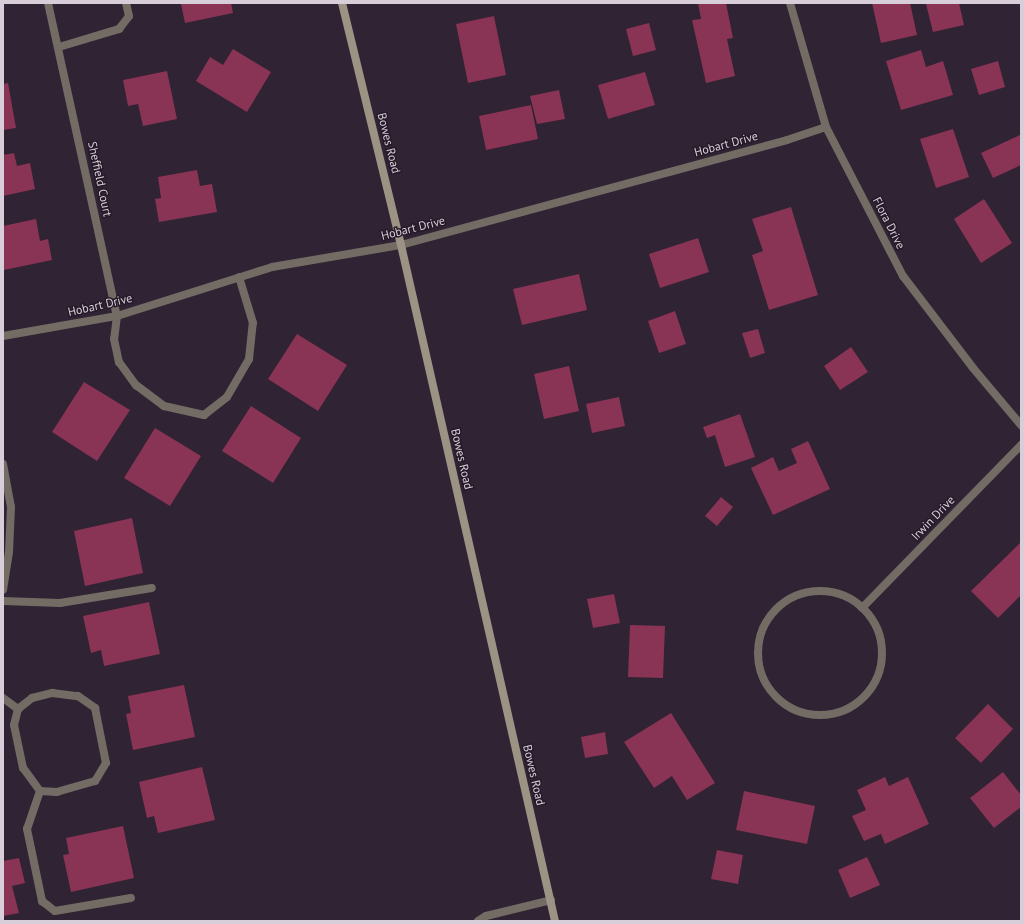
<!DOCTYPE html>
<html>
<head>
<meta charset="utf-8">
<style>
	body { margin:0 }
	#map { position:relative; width:1024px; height:924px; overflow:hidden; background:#302333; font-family:"PT Sans",sans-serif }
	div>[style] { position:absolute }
	.building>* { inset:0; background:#893355 }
	.service>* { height:8px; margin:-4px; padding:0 4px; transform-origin:4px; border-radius:4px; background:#736c64 }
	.minor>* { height:8px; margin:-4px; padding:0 4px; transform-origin:4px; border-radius:4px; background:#736c64 }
	.minor>.ring { margin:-4px; padding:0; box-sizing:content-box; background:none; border:8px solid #736c64; border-radius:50% }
	.secondary>* { height:8px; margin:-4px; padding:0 4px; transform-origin:4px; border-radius:4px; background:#9d9385 }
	span { translate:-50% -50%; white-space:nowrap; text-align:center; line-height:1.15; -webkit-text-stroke:3px #261a29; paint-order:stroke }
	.street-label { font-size:12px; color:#d7ced9 }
	.frame { position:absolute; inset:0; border:4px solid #d7ced9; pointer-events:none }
</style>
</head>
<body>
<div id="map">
	<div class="building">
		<i style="clip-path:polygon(231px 3px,233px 13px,185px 23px,181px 4px)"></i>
		<i style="clip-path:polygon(698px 3px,726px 3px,733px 38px,727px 39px,735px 76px,706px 83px,692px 20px,701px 19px)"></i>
		<i style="clip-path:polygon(872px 3px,910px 3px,917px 35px,881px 43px)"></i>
		<i style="clip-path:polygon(959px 3px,964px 25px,933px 32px,926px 4px)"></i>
		<i style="clip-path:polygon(494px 16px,506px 75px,468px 83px,456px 24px)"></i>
		<i style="clip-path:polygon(649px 23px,656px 50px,633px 56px,626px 29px)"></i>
		<i style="clip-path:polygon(233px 49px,271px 72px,247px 112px,196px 81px,210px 57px,223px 65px)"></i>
		<i style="clip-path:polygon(921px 50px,926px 67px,943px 61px,953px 95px,901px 110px,886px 61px)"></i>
		<i style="clip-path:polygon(998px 61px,1005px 87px,979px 95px,971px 69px)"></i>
		<i style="clip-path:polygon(167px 71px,177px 119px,143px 126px,138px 104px,128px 106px,123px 80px)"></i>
		<i style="clip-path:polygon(645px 72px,655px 105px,608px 119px,598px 85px)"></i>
		<i style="clip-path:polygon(8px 83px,16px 128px,3px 130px,3px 84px)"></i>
		<i style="clip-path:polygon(559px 90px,565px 119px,537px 124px,530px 96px)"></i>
		<i style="clip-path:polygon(531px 105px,538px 139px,486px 150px,479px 116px)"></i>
		<i style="clip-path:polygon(953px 129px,969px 177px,936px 188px,920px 139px)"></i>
		<i style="clip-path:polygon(1020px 135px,1021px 165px,993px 178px,981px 153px)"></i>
		<i style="clip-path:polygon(14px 153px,17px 166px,30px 163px,35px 189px,3px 196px,3px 155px)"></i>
		<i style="clip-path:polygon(197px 170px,200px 186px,212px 184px,217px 212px,159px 222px,155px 199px,161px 198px,158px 177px)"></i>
		<i style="clip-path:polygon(984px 199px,1012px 243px,981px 263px,954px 219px)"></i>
		<i style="clip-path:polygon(791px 207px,818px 295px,769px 310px,752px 255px,763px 251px,752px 219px)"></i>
		<i style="clip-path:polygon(36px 219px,40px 241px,48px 239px,52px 260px,4px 270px,3px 226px)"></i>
		<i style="clip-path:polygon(698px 238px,709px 272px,660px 288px,649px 254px)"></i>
		<i style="clip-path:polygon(579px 274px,587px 310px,522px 325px,513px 289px)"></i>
		<i style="clip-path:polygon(675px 311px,686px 344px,659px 353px,648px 321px)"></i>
		<i style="clip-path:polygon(758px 329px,765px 353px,750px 358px,742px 333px)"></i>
		<i style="clip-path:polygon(297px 334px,347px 365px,318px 411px,268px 379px)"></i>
		<i style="clip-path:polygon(851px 347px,868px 372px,840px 390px,824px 366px)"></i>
		<i style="clip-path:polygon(569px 366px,579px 411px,544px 419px,534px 374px)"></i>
		<i style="clip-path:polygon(84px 382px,130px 410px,97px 461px,52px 432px)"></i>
		<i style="clip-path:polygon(619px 397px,625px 426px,592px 433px,586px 404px)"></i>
		<i style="clip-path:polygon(251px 406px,301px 438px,273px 483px,222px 451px)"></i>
		<i style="clip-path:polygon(740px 414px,755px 457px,725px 467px,715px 435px,707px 438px,703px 427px)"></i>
		<i style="clip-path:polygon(155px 428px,201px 456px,170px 506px,124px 478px)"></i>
		<i style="clip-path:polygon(808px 441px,830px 489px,773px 515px,751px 468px,773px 457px,779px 471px,797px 463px,791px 449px)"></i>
		<i style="clip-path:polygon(721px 497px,733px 507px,717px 526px,705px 516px)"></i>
		<i style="clip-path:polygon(132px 518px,143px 573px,85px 586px,74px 531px)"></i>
		<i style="clip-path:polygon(1021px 542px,1021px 595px,998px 618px,971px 591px)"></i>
		<i style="clip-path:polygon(614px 594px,620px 623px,593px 628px,587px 599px)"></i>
		<i style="clip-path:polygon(149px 602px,160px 654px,104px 666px,101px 650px,91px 653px,83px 616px)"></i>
		<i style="clip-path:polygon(630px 625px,665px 626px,663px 678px,628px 677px)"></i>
		<i style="clip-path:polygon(184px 685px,195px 737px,133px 750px,126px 714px,131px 713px,128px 696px)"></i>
		<i style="clip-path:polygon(988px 704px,1013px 729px,981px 763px,955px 738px)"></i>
		<i style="clip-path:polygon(671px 713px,715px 783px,687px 800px,672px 776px,654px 788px,624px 742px)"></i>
		<i style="clip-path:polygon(605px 732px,608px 754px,585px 758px,581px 737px)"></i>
		<i style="clip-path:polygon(202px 767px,215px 820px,158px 833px,154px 816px,147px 818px,139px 782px)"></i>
		<i style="clip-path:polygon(1003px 772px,1021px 795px,1021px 807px,994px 828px,970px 798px)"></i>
		<i style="clip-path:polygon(885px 777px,889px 786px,908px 777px,929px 824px,885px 844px,881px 834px,864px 841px,852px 816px,866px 810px,857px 790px)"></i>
		<i style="clip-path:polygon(744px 791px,815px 806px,807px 844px,736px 830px)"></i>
		<i style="clip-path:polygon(123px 826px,134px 878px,71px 892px,63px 855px,69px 854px,66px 838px)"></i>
		<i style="clip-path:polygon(717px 850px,743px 855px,738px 884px,711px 879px)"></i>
		<i style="clip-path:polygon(867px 857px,880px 885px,850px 898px,838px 870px)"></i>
		<i style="clip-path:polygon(19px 858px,25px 883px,12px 886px,19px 913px,3px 916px,3px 861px)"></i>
	</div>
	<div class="service">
		<i style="left:117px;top:316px;width:23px;rotate:97deg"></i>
		<i style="left:114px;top:339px;width:24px;rotate:78deg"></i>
		<i style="left:119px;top:362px;width:29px;rotate:54deg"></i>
		<i style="left:136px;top:385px;width:35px;rotate:37deg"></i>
		<i style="left:164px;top:406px;width:41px;rotate:12.7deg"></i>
		<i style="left:204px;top:415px;width:29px;rotate:-38deg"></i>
		<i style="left:227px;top:397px;width:44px;rotate:-59.9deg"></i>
		<i style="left:249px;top:359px;width:36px;rotate:-84deg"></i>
		<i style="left:253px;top:323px;width:48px;rotate:-106.9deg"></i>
		<i style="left:3px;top:601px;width:57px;rotate:2deg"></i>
		<i style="left:60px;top:603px;width:93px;rotate:-9.3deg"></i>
		<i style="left:52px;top:693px;width:26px;rotate:7deg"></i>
		<i style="left:78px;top:696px;width:21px;rotate:35deg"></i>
		<i style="left:95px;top:708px;width:56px;rotate:78.7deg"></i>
		<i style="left:106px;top:763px;width:21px;rotate:121deg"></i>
		<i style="left:95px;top:781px;width:40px;rotate:164deg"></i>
		<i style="left:57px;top:792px;width:17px;rotate:-177deg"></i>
		<i style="left:40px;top:791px;width:29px;rotate:-126deg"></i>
		<i style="left:23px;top:768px;width:44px;rotate:-101.8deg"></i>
		<i style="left:14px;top:725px;width:16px;rotate:-76deg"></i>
		<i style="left:18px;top:709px;width:18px;rotate:-38deg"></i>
		<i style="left:32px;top:698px;width:21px;rotate:-14deg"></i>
		<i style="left:3px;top:698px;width:19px;rotate:36deg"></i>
		<i style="left:40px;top:791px;width:40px;rotate:108.9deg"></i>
		<i style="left:27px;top:829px;width:74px;rotate:78.2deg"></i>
		<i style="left:42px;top:901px;width:16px;rotate:38deg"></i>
		<i style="left:55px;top:911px;width:77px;rotate:-9.7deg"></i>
		<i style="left:478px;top:921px;width:9px;rotate:-32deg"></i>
		<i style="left:486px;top:916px;width:67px;rotate:-13.8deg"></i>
	</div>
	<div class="minor">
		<i style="left:48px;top:3px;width:321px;rotate:77.6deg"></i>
		<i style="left:790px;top:3px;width:129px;rotate:73.8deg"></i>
		<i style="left:826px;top:127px;width:168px;rotate:62.7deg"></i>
		<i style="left:903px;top:276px;width:116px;rotate:52.7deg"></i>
		<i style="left:973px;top:368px;width:75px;rotate:49.9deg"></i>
		<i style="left:59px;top:47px;width:63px;rotate:-16.7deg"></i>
		<i style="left:119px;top:29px;width:16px;rotate:-52deg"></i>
		<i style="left:129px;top:16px;width:13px;rotate:-103deg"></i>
		<i style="left:3px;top:336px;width:116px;rotate:-10deg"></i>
		<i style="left:117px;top:316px;width:163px;rotate:-17.5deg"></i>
		<i style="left:272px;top:267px;width:131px;rotate:-9.7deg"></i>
		<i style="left:401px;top:245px;width:400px;rotate:-15.2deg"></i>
		<i style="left:787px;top:140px;width:41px;rotate:-18.4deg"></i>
		<i style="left:3px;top:464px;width:44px;rotate:79.5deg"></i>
		<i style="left:11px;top:507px;width:45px;rotate:92.5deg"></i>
		<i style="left:9px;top:552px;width:38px;rotate:99deg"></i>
		<i class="ring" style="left:758px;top:591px;width:116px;height:116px"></i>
		<i style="left:862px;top:608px;width:228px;rotate:-45.7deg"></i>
	</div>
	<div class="secondary">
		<i style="left:342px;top:3px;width:249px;rotate:76.3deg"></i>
		<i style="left:401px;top:245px;width:693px;rotate:77.17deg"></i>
	</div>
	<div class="street-label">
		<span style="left:389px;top:143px;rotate:76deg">Bowes Road</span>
		<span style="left:726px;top:144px;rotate:-15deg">Hobart Drive</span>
		<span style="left:100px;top:179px;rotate:78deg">Sheffield Court</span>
		<span style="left:889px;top:223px;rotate:63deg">Flora Drive</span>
		<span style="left:413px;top:228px;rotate:-14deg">Hobart Drive</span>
		<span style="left:100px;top:305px;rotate:-13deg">Hobart Drive</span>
		<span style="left:462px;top:459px;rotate:77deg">Bowes Road</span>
		<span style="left:933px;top:518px;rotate:-46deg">Irwin Drive</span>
		<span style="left:534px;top:775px;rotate:77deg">Bowes Road</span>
	</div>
	<div class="frame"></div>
</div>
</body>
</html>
